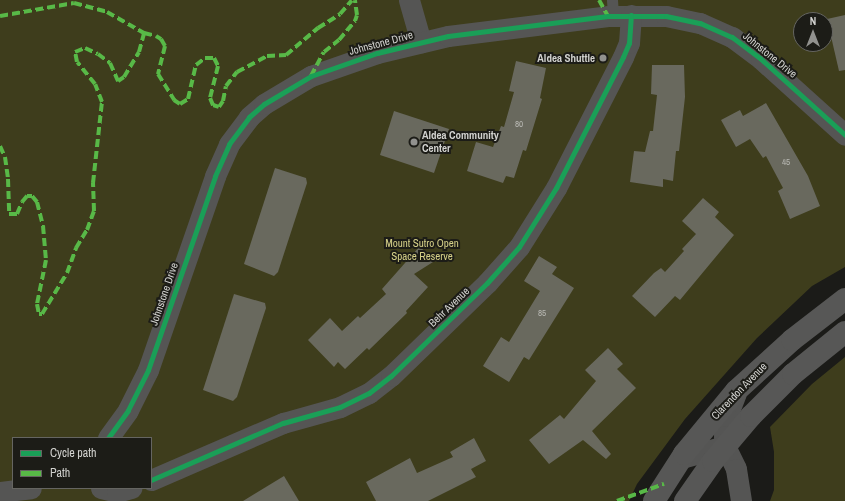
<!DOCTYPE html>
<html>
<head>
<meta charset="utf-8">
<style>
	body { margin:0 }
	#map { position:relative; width:845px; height:501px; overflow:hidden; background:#1b1b18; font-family:"Archivo Narrow",sans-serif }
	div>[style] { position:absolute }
	.green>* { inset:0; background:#3e3d1c }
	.building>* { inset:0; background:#69695e }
	.lane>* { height:11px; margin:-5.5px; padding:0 5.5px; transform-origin:5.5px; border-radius:5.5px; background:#555554 }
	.street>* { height:21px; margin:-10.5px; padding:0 10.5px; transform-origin:10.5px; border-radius:10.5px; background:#555554 }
	.secondary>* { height:22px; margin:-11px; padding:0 11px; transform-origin:11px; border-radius:11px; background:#575756 }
	.quiet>* { height:4px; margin-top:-2px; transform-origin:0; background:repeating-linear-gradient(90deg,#58b947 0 8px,transparent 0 12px) }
	.cycleway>* { height:5px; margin:-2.5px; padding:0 2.5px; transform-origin:2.5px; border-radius:2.5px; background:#1a9f57 }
	.dots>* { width:11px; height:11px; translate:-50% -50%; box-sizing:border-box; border:2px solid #1c1c17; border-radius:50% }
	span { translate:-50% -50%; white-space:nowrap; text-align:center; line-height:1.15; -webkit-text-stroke:4px #1c1c17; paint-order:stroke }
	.number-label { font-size:9px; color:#b8b8b3 }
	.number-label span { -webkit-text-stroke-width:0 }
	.street-label { font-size:11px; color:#d2d2cf }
	.poi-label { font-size:11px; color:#d2d2cf; font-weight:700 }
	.right { translate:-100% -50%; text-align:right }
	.left { translate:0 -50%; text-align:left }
	.park-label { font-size:11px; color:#d4cf87 }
	.legend { position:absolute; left:12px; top:437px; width:140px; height:52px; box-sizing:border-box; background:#1c1c17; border:1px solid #656561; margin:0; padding:5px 7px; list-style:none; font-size:12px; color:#d2d2cf }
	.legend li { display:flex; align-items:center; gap:8px; height:20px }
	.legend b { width:20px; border:1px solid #656561 }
	.north { position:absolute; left:793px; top:12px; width:40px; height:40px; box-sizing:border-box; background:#1c1c17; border:1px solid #656561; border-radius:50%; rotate:0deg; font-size:11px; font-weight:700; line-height:16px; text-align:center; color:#d2d2cf }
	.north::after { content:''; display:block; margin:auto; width:14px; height:18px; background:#92928f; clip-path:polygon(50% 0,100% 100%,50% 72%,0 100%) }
</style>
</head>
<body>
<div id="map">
	<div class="green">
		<i style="clip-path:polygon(evenodd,0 0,845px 0,845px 267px,812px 286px,757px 338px,685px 419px,637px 484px,629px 501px,0 501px,0 0,801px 20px,825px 20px,825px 44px,801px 44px,801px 20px,0 0,13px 438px,151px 438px,151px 488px,13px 488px,13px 438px)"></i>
		<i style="clip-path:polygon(845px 357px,845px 501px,770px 501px,774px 490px,774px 452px,770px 427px,812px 384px)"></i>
	</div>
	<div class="building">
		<i style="clip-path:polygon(845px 15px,845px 70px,839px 71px,827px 19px)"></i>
		<i style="clip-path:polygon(516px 61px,546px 68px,540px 98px,542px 99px,526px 151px,523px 150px,514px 178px,506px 176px,503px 183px,467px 171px,476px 142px,493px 147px,501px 126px,504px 127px,514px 92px,509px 91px)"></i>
		<i style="clip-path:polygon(652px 65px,684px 65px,685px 97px,679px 151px,676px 151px,673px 181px,663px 179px,663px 187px,630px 182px,634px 151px,645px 152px,650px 131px,653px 131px,657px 95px,651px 94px)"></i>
		<i style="clip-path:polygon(766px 103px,808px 176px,820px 206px,790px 219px,778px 191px,783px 188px,766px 156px,763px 158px,750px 139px,736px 147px,721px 120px,740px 110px,743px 116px)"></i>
		<i style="clip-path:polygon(394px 111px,449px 129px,434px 173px,380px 155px)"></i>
		<i style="clip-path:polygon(275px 168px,306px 178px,307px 183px,278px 272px,274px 276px,244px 264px)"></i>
		<i style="clip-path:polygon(703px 198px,719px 212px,715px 217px,734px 235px,680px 300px,675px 296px,655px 317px,632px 296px,654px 273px,661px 268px,665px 272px,684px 251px,682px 249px,696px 234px,682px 221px)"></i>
		<i style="clip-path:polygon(420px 246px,433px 262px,414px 274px,428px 287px,406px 311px,407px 313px,369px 350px,367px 348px,345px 369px,338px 362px,334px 367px,308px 340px,330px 318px,342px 331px,358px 316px,360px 318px,386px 294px,382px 289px)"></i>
		<i style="clip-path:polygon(539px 256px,557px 267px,552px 274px,574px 288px,529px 360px,524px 357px,509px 382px,483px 366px,501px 337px,509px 342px,540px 291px,524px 281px)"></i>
		<i style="clip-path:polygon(234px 294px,265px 303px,266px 308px,237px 397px,233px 401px,203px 390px)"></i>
		<i style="clip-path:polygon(608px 348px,623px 364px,617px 369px,636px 388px,592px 431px,611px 454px,606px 459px,583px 440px,549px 464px,529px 440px,560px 415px,564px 419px,596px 381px,585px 370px)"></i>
		<i style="clip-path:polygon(474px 438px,486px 461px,471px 469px,476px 477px,428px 501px,376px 501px,366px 482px,410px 458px,417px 473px,453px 457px,450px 452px)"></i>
		<i style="clip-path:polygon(284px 476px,299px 501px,243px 501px)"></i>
	</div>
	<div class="lane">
		<i style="left:612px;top:0;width:16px;rotate:86deg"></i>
	</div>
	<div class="street">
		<i style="left:409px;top:0;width:44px;rotate:74.1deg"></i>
		<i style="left:736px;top:393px;width:26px;rotate:111deg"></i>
		<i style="left:727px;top:417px;width:19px;rotate:99deg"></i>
		<i style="left:724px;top:436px;width:10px;rotate:84deg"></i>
		<i style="left:725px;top:446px;width:25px;rotate:64deg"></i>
		<i style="left:736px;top:469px;width:32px;rotate:81deg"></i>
		<i style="left:108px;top:438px;width:34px;rotate:-54deg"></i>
		<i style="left:128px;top:410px;width:45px;rotate:-63.4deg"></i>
		<i style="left:148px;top:370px;width:205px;rotate:-70.9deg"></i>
		<i style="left:215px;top:176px;width:35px;rotate:-66deg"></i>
		<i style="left:229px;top:144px;width:34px;rotate:-53deg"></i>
		<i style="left:249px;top:117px;width:20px;rotate:-41deg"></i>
		<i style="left:264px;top:104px;width:55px;rotate:-30.8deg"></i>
		<i style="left:311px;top:76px;width:70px;rotate:-19.2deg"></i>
		<i style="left:377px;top:53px;width:73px;rotate:-13.5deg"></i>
		<i style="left:448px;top:36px;width:161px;rotate:-7.1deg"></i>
		<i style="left:608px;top:16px;width:58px"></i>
		<i style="left:666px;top:16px;width:35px;rotate:12deg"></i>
		<i style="left:700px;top:23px;width:35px;rotate:24deg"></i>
		<i style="left:732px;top:37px;width:36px;rotate:37deg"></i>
		<i style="left:761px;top:59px;width:113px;rotate:42.1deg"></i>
		<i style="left:681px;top:458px;width:46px;rotate:-15.3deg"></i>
		<i style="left:151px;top:480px;width:144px;rotate:-23.4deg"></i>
		<i style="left:283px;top:423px;width:59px;rotate:-15.7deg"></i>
		<i style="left:340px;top:407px;width:32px;rotate:-26deg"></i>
		<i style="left:369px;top:393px;width:28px;rotate:-38deg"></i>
		<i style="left:391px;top:376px;width:134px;rotate:-44.1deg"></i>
		<i style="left:487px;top:283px;width:48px;rotate:-48.4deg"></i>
		<i style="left:519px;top:247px;width:70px;rotate:-57.9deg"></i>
		<i style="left:556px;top:188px;width:147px;rotate:-62.9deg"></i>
		<i style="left:623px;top:57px;width:15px;rotate:-67deg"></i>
		<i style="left:629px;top:43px;width:28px;rotate:-86deg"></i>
		<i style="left:101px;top:488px;width:16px;rotate:14deg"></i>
		<i style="left:117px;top:492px;width:15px;rotate:-16deg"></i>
		<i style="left:0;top:492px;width:31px;rotate:-7deg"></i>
	</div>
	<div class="secondary">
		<i style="left:654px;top:501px;width:56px;rotate:-57.4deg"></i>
		<i style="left:684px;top:454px;width:82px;rotate:-50.5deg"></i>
		<i style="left:736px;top:391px;width:76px;rotate:-42.3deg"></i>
		<i style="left:792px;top:340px;width:67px;rotate:-37.7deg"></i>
		<i style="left:685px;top:501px;width:49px;rotate:-55deg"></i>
		<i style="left:713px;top:461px;width:59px;rotate:-49.8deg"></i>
		<i style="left:751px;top:416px;width:59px;rotate:-45deg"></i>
		<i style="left:793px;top:374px;width:67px;rotate:-38.9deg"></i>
	</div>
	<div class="quiet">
		<i style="left:599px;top:0;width:18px;rotate:61deg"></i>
		<i style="left:0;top:16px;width:75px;rotate:-10deg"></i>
		<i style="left:74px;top:3px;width:34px;rotate:15deg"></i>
		<i style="left:107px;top:12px;width:43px;rotate:29.6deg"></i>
		<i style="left:311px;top:76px;width:27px;rotate:-62deg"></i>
		<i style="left:324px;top:52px;width:19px;rotate:-39deg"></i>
		<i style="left:339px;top:40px;width:25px;rotate:-50deg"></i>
		<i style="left:355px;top:21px;width:6px;rotate:-72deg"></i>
		<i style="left:357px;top:15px;width:15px;rotate:-98deg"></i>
		<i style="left:0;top:146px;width:12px;rotate:66deg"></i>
		<i style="left:5px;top:157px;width:22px;rotate:82deg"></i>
		<i style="left:8px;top:179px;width:35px;rotate:88deg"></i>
		<i style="left:9px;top:214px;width:8px"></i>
		<i style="left:17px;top:214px;width:13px;rotate:-67deg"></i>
		<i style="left:22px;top:202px;width:8px;rotate:-50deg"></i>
		<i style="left:27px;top:196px;width:5px"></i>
		<i style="left:32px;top:196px;width:8px;rotate:50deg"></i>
		<i style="left:37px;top:202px;width:25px;rotate:76deg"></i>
		<i style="left:43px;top:226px;width:34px;rotate:85deg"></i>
		<i style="left:46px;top:260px;width:45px;rotate:101.6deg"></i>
		<i style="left:37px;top:304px;width:10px;rotate:79deg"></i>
		<i style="left:39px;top:314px;width:3px"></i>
		<i style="left:42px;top:314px;width:48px;rotate:-58.6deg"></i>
		<i style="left:67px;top:273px;width:27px;rotate:-70deg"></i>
		<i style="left:76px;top:248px;width:21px;rotate:-59deg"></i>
		<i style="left:87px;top:230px;width:20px;rotate:-70deg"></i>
		<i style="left:94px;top:211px;width:28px;rotate:-92deg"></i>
		<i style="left:93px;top:183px;width:81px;rotate:-83.7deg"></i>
		<i style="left:102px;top:102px;width:19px;rotate:-111deg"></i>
		<i style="left:95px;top:84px;width:28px;rotate:-129deg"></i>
		<i style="left:77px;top:62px;width:10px;rotate:-101deg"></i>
		<i style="left:75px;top:52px;width:11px;rotate:-22deg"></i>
		<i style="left:85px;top:48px;width:14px;rotate:25deg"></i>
		<i style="left:98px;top:54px;width:15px;rotate:37deg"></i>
		<i style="left:110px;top:63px;width:20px;rotate:66deg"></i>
		<i style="left:118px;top:81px;width:7px;rotate:-34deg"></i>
		<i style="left:124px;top:77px;width:29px;rotate:-59deg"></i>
		<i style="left:139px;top:52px;width:20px;rotate:-75deg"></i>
		<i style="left:144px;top:33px;width:12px;rotate:14deg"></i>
		<i style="left:156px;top:36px;width:6px;rotate:31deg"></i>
		<i style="left:161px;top:39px;width:8px;rotate:60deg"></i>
		<i style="left:165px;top:46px;width:29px;rotate:104deg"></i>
		<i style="left:158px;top:74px;width:31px;rotate:58deg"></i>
		<i style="left:174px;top:100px;width:7px;rotate:34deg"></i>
		<i style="left:180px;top:104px;width:9px;rotate:-32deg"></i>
		<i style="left:188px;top:99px;width:35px;rotate:-77deg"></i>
		<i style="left:196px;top:65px;width:11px;rotate:-38deg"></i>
		<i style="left:205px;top:58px;width:9px"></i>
		<i style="left:214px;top:58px;width:9px;rotate:63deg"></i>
		<i style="left:218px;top:66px;width:33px;rotate:104deg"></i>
		<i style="left:210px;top:98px;width:8px;rotate:67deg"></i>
		<i style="left:213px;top:105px;width:6px;rotate:18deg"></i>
		<i style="left:219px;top:107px;width:7px;rotate:-56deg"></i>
		<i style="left:223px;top:101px;width:15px;rotate:-79deg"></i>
		<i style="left:226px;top:86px;width:18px;rotate:-52deg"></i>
		<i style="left:237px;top:72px;width:34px;rotate:-28deg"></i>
		<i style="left:267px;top:56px;width:19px;rotate:-3deg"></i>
		<i style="left:286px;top:55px;width:42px;rotate:-40.2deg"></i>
		<i style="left:318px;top:28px;width:26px;rotate:-32deg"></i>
		<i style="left:340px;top:14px;width:18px;rotate:-49deg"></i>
		<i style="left:617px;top:501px;width:50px;rotate:-19.9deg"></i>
	</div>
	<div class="cycleway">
		<i style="left:108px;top:438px;width:34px;rotate:-54deg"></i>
		<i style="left:128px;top:410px;width:45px;rotate:-63.4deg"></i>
		<i style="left:148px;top:370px;width:205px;rotate:-70.9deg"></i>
		<i style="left:215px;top:176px;width:35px;rotate:-66deg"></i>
		<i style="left:229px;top:144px;width:34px;rotate:-53deg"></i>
		<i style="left:249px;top:117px;width:20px;rotate:-41deg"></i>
		<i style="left:264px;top:104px;width:55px;rotate:-30.8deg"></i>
		<i style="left:311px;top:76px;width:70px;rotate:-19.2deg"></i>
		<i style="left:377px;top:53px;width:73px;rotate:-13.5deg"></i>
		<i style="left:448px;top:36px;width:161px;rotate:-7.1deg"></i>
		<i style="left:608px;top:16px;width:58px"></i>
		<i style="left:666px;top:16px;width:35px;rotate:12deg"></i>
		<i style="left:700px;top:23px;width:35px;rotate:24deg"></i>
		<i style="left:732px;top:37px;width:36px;rotate:37deg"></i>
		<i style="left:761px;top:59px;width:113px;rotate:42.1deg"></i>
		<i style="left:151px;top:480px;width:144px;rotate:-23.4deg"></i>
		<i style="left:283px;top:423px;width:59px;rotate:-15.7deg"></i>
		<i style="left:340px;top:407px;width:32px;rotate:-26deg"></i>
		<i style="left:369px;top:393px;width:28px;rotate:-38deg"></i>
		<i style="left:391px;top:376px;width:134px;rotate:-44.1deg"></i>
		<i style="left:487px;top:283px;width:48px;rotate:-48.4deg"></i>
		<i style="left:519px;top:247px;width:70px;rotate:-57.9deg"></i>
		<i style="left:556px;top:188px;width:147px;rotate:-62.9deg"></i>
		<i style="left:623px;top:57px;width:15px;rotate:-67deg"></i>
		<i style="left:629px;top:43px;width:28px;rotate:-86deg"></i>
	</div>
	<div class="dots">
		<i style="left:603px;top:58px;background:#92928f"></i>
		<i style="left:414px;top:142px;background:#92928f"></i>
	</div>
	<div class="number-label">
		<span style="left:519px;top:124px">80</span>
		<span style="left:786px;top:162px">45</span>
		<span style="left:542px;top:313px">85</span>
	</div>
	<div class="street-label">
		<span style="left:381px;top:43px;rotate:-15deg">Johnstone Drive</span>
		<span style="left:770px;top:55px;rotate:39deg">Johnstone Drive</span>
		<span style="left:164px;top:294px;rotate:-71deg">Johnstone Drive</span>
		<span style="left:449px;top:307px;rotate:-44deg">Behr Avenue</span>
		<span style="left:739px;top:391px;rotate:-46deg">Clarendon Avenue</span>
	</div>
	<div class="poi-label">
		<span class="right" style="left:595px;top:58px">Aldea Shuttle</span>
		<span class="left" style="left:422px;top:142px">Aldea Community<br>Center</span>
	</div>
	<div class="park-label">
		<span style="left:422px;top:250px">Mount Sutro Open<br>Space Reserve</span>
	</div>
	<ul class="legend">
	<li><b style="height:5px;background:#1a9f57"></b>Cycle path</li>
	<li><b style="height:5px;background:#58b947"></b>Path</li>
	</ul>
	<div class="north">N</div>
</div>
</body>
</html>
